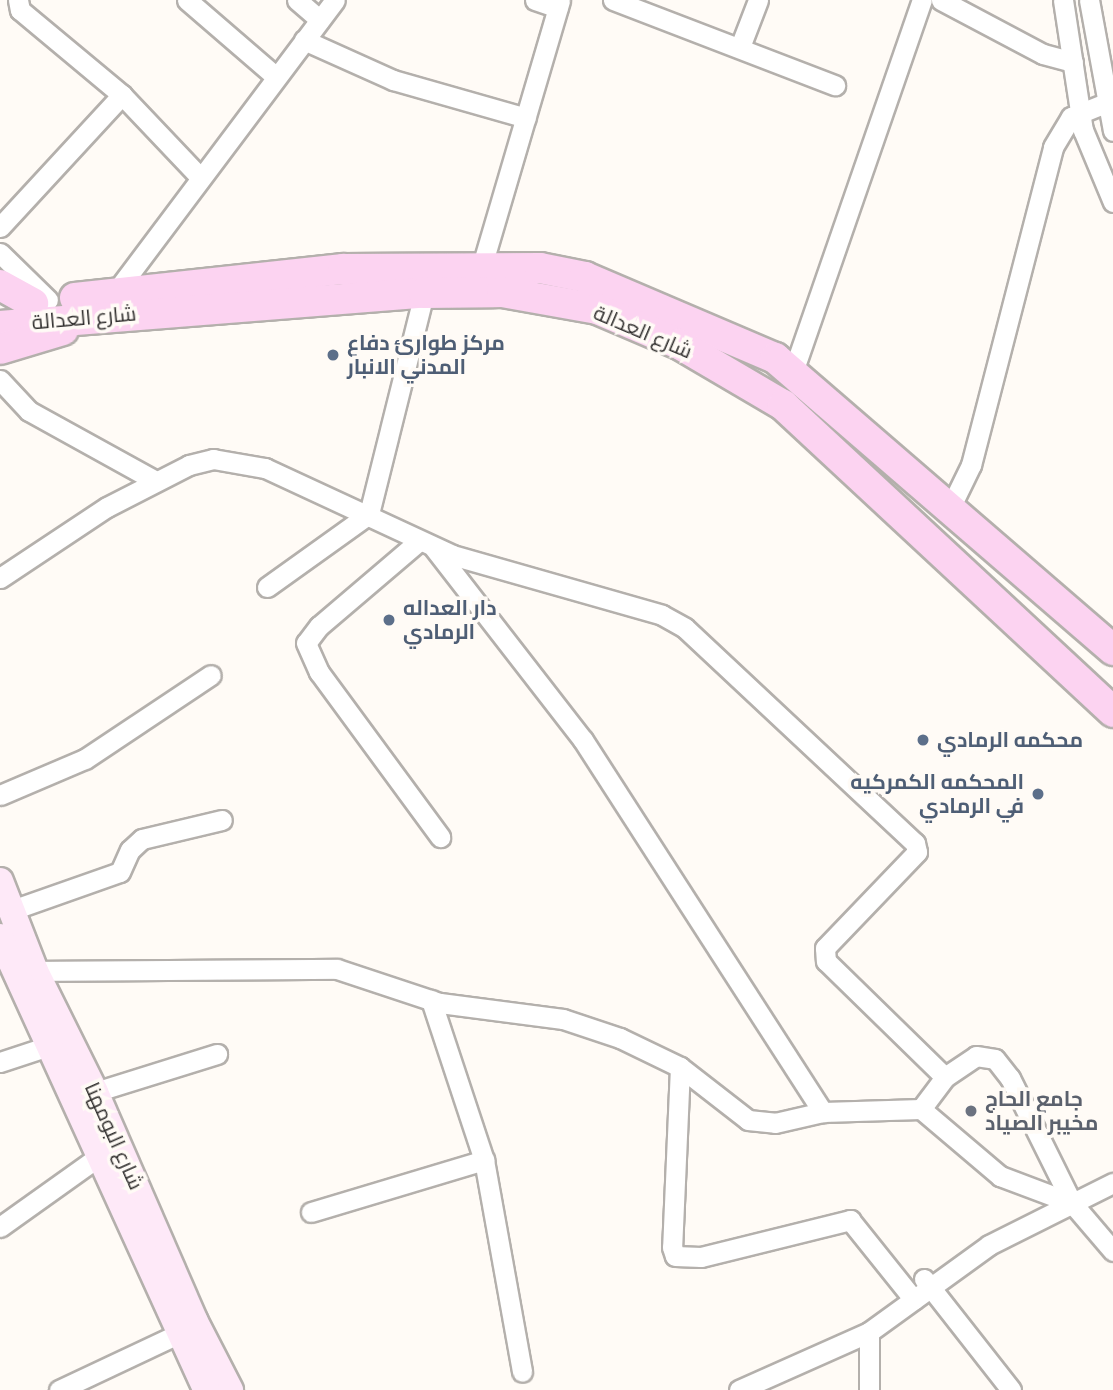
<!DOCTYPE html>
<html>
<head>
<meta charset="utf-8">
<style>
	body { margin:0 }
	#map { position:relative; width:1113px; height:1390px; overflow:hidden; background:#fffbf6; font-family:Cabin,Cairo,sans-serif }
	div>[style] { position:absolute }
	.roads { filter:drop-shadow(2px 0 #b4b0ac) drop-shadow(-2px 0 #b4b0ac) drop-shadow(0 2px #b4b0ac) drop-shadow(0 -2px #b4b0ac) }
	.street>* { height:19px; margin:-9.5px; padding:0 9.5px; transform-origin:9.5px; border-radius:9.5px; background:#fff }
	.secondary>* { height:26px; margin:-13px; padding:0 13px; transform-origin:13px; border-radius:13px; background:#fee9f8 }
	.primary>* { height:30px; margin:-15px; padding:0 15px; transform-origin:15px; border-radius:15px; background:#fcd3f1 }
	.dots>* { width:19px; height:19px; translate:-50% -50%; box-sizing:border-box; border:4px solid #fffbf6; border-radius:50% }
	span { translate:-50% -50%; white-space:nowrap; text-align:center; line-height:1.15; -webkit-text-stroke:7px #fffbf6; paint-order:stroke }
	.street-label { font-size:21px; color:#312f2e }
	.service-label { font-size:21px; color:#4e5e75; font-weight:700 }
	.left { translate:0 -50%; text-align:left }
	.right { translate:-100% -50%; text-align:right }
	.worship-label { font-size:21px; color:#5b616d; font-weight:700 }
</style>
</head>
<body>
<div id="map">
	<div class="roads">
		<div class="street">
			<i style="left:18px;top:0;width:10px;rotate:79deg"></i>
			<i style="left:20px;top:10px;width:133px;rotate:39.8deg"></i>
			<i style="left:122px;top:95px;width:112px;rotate:46.5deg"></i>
			<i style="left:187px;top:0;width:116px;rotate:40.8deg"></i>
			<i style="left:297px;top:0;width:30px;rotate:41deg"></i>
			<i style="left:535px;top:0;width:24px;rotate:19deg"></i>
			<i style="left:613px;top:0;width:238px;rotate:21deg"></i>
			<i style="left:941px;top:0;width:115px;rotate:27.9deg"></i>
			<i style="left:1043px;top:54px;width:31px;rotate:15deg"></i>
			<i style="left:1063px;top:0;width:132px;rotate:81.3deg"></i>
			<i style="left:1083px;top:130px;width:78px;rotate:67.4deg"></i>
			<i style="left:1089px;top:0;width:133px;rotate:79.6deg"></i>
			<i style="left:304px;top:40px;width:98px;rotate:24.2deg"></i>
			<i style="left:393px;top:80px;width:138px;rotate:15.9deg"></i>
			<i style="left:740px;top:47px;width:50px;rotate:-69deg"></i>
			<i style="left:0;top:227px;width:180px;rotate:-47.3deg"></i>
			<i style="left:0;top:253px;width:67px;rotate:44.4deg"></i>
			<i style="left:481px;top:269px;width:280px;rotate:-73.6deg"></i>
			<i style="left:115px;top:293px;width:366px;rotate:-53.1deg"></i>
			<i style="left:793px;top:372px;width:394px;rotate:-70.9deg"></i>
			<i style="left:0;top:380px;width:42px;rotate:46.9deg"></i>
			<i style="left:29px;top:411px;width:145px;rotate:28.9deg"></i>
			<i style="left:951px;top:506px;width:46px;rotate:-64deg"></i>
			<i style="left:971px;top:465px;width:328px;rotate:-75.5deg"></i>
			<i style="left:1053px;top:147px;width:35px;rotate:-59deg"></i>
			<i style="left:1071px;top:117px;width:40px;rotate:-22deg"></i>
			<i style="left:419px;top:541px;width:131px;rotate:139.6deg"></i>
			<i style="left:319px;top:626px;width:21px;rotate:127deg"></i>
			<i style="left:306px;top:643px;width:32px;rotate:66deg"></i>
			<i style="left:319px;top:672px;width:205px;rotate:53.7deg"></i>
			<i style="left:434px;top:548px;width:243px;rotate:52.2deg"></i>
			<i style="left:583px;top:740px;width:443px;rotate:57.2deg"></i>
			<i style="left:823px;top:1112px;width:98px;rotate:-1.8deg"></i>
			<i style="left:921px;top:1109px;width:40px;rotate:-53deg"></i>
			<i style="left:945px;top:1077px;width:37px;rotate:-34deg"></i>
			<i style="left:976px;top:1056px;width:19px;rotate:9deg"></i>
			<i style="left:995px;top:1059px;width:24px;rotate:52deg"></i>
			<i style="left:1010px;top:1078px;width:140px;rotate:63.6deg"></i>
			<i style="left:0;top:578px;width:128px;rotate:-33.6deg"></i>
			<i style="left:107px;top:507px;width:92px;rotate:-27.1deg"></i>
			<i style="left:189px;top:465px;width:25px;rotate:-14deg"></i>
			<i style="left:213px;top:459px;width:53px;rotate:9.8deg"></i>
			<i style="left:265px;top:468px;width:206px;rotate:24.9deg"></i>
			<i style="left:452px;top:555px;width:218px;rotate:15.9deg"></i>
			<i style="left:662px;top:615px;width:26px;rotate:29deg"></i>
			<i style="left:685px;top:628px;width:315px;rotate:43.1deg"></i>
			<i style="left:915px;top:843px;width:9px;rotate:77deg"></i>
			<i style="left:917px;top:852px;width:133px;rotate:133.8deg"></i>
			<i style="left:825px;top:948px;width:13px;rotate:86deg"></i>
			<i style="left:826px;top:961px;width:166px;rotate:44.3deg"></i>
			<i style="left:267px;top:587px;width:125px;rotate:-35.6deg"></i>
			<i style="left:369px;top:514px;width:228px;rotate:-76deg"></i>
			<i style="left:0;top:795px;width:92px;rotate:-23deg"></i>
			<i style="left:85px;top:759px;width:151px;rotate:-33.7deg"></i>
			<i style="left:12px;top:910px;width:114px;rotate:-19.4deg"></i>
			<i style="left:120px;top:872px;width:24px;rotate:-66deg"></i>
			<i style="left:130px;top:850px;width:16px;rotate:-43deg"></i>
			<i style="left:142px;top:839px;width:82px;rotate:-13.4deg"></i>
			<i style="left:35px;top:971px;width:302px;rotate:-0.4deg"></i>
			<i style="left:337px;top:969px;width:108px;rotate:18.3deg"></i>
			<i style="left:440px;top:1003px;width:124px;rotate:7.4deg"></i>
			<i style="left:563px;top:1019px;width:60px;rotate:18.4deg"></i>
			<i style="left:620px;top:1038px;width:67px;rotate:25.8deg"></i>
			<i style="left:680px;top:1067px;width:86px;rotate:37.9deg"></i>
			<i style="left:748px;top:1120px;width:27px;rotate:6deg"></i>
			<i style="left:775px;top:1123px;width:49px;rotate:-12.9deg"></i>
			<i style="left:431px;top:1000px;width:169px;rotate:71.7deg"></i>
			<i style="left:484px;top:1160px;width:215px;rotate:79.8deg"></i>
			<i style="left:0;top:1062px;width:52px;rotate:-18.1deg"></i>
			<i style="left:680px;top:1067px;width:180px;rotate:92.5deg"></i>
			<i style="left:672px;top:1247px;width:9px;rotate:72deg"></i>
			<i style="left:675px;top:1256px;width:26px;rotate:2deg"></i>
			<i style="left:701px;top:1257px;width:154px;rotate:-13.9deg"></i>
			<i style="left:850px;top:1220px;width:102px;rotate:51.3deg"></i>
			<i style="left:95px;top:1092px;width:128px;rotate:-17.3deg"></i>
			<i style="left:921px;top:1109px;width:104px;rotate:40.3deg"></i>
			<i style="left:1000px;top:1176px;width:77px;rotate:20.6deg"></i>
			<i style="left:1072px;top:1203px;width:63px;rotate:49.5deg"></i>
			<i style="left:311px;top:1212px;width:181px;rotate:-16.7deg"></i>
			<i style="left:0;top:1227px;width:120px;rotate:-35.5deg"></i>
			<i style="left:924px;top:1279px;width:141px;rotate:51.9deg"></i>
			<i style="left:59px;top:1390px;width:132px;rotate:-25.2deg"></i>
			<i style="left:739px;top:1390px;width:142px;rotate:-24deg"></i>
			<i style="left:869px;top:1332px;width:148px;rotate:-35.9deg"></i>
			<i style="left:989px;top:1245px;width:139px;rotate:-26.6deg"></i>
			<i style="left:869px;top:1390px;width:58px;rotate:-90deg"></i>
		</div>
		<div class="secondary">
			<i style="left:0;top:881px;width:97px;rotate:68.7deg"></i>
			<i style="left:35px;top:971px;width:135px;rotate:63.6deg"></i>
			<i style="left:95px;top:1092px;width:249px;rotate:66.5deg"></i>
			<i style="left:194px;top:1320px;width:79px;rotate:62.8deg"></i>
			<i style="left:0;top:937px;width:498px;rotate:65.5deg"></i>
		</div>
		<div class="primary">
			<i style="left:0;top:285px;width:38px;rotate:29deg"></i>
			<i style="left:75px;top:298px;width:270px;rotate:-6.2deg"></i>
			<i style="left:343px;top:269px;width:197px;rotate:-0.3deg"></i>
			<i style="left:540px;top:268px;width:46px;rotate:11.3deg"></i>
			<i style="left:585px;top:277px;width:207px;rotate:23.1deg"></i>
			<i style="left:775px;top:358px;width:447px;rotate:40.8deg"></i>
			<i style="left:0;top:326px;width:425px;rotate:-4.5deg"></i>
			<i style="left:424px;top:293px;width:78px;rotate:-0.7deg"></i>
			<i style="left:502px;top:292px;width:97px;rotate:10.1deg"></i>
			<i style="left:597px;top:309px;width:89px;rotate:23.1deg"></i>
			<i style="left:679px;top:344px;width:121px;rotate:30.4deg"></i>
			<i style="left:783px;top:405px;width:451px;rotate:42.9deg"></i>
			<i style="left:0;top:349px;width:66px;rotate:-16.8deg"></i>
		</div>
	</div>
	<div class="dots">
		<i style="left:333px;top:355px;background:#5c6f8a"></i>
		<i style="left:389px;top:620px;background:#5c6f8a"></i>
		<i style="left:923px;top:740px;background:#5c6f8a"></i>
		<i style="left:1038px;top:794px;background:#5c6f8a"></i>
		<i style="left:971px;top:1111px;background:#6b7280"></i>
	</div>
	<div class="street-label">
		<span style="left:84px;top:318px;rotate:-5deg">شارع العدالة</span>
		<span style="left:643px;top:332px;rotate:23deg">شارع العدالة</span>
		<span style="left:114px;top:1136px;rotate:66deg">شارع البومهنا</span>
	</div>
	<div class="service-label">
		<span class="left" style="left:347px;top:355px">مركز طوارئ دفاع<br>المدني الانبار</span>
		<span class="left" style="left:403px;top:620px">دار العداله<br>الرمادي</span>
		<span class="left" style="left:937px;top:740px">محكمه الرمادي</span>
		<span class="right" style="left:1024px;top:794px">المحكمه الكمركيه<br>في الرمادي</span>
	</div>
	<div class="worship-label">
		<span class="left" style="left:985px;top:1111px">جامع الحاج<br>مخيبر الصياد</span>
	</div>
</div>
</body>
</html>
